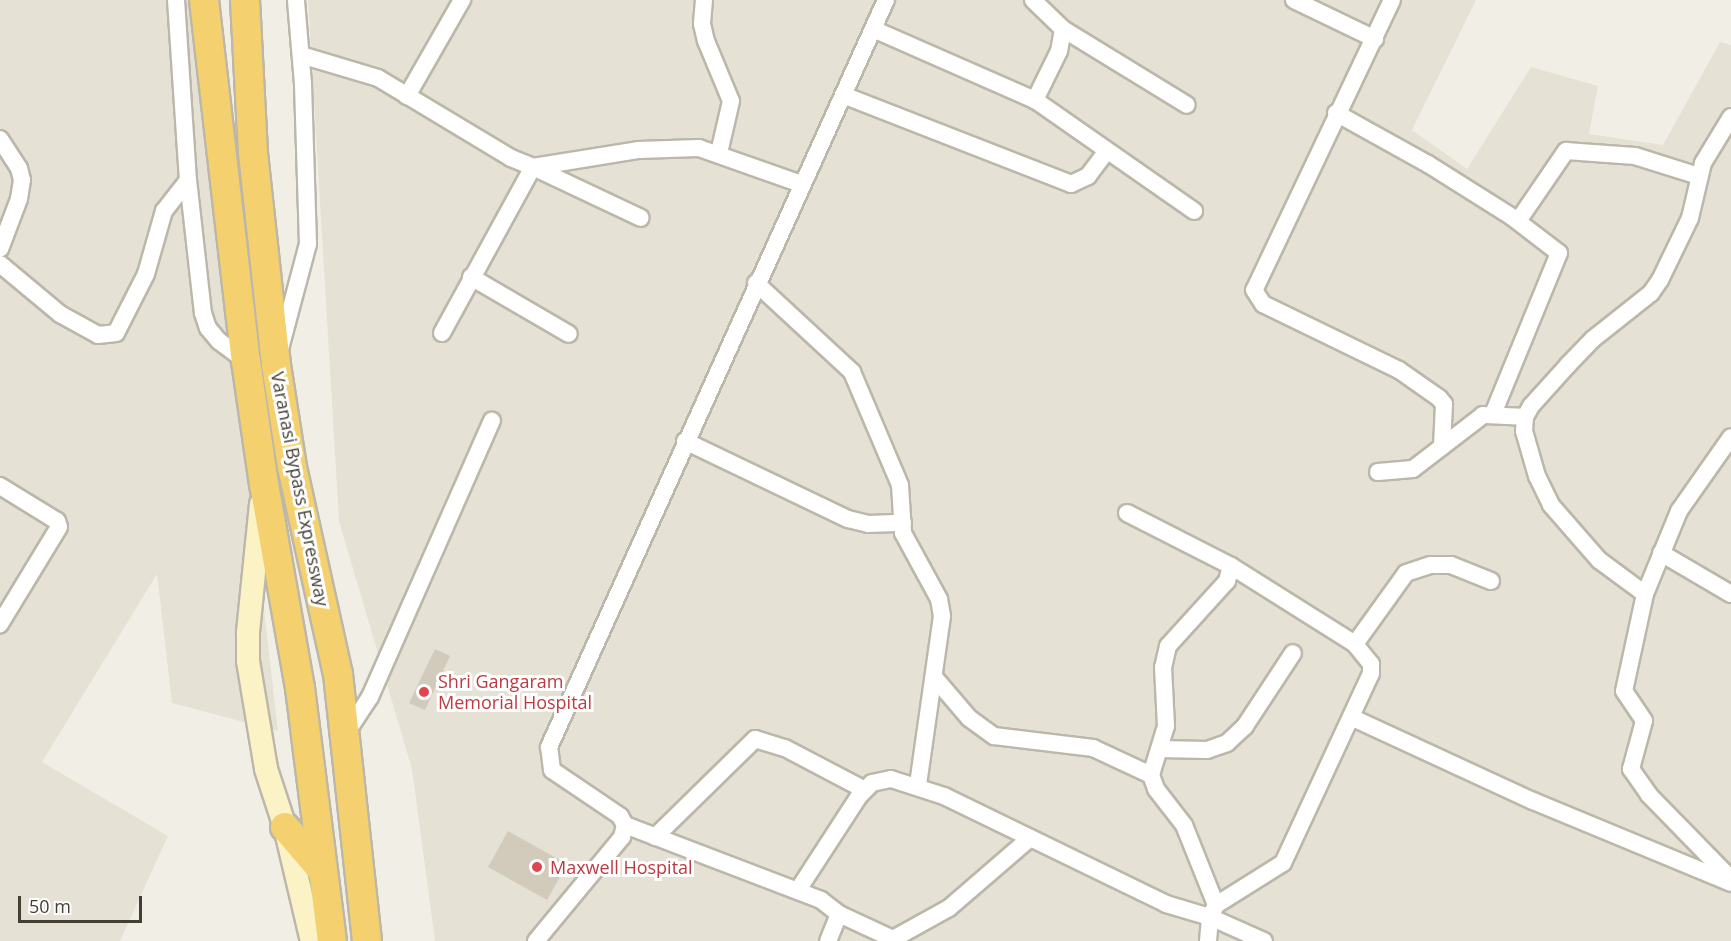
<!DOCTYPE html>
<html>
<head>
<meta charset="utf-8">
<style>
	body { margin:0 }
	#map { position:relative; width:1731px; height:941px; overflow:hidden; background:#f1efe5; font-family:"Open Sans",sans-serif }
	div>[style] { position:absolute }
	.residential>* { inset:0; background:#e5e1d4 }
	.building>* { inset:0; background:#d2cbbc }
	.roads { filter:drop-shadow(2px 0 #bcb7a9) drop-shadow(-2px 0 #bcb7a9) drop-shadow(0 2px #bcb7a9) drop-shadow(0 -2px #bcb7a9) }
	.street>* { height:16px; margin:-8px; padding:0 8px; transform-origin:8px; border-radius:8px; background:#fff }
	.secondary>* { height:22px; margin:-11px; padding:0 11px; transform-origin:11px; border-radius:11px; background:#fbf2c6 }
	.highway>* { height:28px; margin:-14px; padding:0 14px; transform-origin:14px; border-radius:14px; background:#f4d16e }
	.dots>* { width:16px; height:16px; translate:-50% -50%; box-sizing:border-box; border:3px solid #fff; border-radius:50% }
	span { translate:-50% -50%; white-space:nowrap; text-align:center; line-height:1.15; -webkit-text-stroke:6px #fff; paint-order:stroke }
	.street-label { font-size:18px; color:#433f35 }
	.health-label { font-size:18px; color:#be3a42 }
	.left { translate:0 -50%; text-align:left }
	.scale { position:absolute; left:18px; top:896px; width:124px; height:27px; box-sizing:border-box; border:3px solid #433f35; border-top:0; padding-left:8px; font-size:18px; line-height:21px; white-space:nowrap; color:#433f35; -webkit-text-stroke:4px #fff; paint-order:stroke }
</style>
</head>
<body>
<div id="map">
	<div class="residential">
		<i style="clip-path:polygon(0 0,194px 0,278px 731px,172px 703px,157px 574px,42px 762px,168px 836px,120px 941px,0 941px)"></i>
		<i style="clip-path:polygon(308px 0,1476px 0,1412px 130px,1467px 169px,1531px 67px,1598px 86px,1589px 134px,1663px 145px,1720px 42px,1731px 45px,1731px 941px,435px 941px,412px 769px,339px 521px)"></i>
	</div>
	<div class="building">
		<i style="clip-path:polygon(435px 649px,450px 656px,425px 710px,409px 703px)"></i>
		<i style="clip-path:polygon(508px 831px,567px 864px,547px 900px,488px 867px)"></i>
	</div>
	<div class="roads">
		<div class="street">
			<i style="left:176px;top:0;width:180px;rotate:86.2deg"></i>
			<i style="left:188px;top:180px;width:134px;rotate:83.6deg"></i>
			<i style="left:203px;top:313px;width:16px;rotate:72deg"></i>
			<i style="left:208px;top:328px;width:17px;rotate:50deg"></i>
			<i style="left:219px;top:341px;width:34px;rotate:37deg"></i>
			<i style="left:704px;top:0;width:24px;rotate:95deg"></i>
			<i style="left:702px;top:24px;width:17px;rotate:77deg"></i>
			<i style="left:706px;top:41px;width:65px;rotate:67.4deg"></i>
			<i style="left:731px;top:101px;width:53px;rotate:103deg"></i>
			<i style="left:1033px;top:0;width:42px;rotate:44deg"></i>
			<i style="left:1063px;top:29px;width:22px;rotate:100deg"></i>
			<i style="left:1059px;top:51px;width:55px;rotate:116.1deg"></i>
			<i style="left:1294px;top:0;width:90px;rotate:25.7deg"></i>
			<i style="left:1392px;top:0;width:321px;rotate:115.4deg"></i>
			<i style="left:1254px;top:290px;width:17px;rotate:57deg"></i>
			<i style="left:1263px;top:304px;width:151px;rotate:25.9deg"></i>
			<i style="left:1399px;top:370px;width:49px;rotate:35deg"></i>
			<i style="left:1439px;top:398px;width:8px;rotate:50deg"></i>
			<i style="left:1444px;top:404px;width:43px;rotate:92.7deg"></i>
			<i style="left:873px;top:29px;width:177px;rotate:23.7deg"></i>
			<i style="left:1035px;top:100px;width:194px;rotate:34.9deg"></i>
			<i style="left:1063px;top:29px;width:145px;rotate:31.5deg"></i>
			<i style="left:301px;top:55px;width:80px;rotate:16.6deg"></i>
			<i style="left:378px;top:78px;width:155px;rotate:31deg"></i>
			<i style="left:511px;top:158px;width:24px;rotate:22deg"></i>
			<i style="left:533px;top:167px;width:106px;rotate:-9.2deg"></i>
			<i style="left:638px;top:150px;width:61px;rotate:-1.9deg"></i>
			<i style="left:699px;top:148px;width:108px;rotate:19.4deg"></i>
			<i style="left:843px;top:95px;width:245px;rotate:21.3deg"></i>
			<i style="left:1071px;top:184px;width:19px;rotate:-25deg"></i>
			<i style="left:1088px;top:176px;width:30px;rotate:-53deg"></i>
			<i style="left:407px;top:96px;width:111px;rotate:-60.2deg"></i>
			<i style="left:1336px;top:113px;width:105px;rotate:29deg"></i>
			<i style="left:1428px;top:164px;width:99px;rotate:32.2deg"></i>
			<i style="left:1512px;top:217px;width:59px;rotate:37.5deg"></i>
			<i style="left:1559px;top:253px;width:174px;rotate:112.3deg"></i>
			<i style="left:1731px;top:117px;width:54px;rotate:121.3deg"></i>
			<i style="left:1703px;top:163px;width:57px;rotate:103.3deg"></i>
			<i style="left:1690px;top:218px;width:69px;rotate:115.8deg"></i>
			<i style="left:1660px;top:280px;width:16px;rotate:125deg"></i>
			<i style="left:1651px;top:293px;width:74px;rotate:141.6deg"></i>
			<i style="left:1593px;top:339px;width:36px;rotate:134deg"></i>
			<i style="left:1568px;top:365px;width:55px;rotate:132.1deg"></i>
			<i style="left:1531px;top:406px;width:13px;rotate:119deg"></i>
			<i style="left:1525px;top:417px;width:14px;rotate:94deg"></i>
			<i style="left:1524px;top:431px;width:47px;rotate:73.9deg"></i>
			<i style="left:1537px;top:476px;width:32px;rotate:64deg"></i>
			<i style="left:1551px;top:505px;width:73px;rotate:48.9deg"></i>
			<i style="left:1599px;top:560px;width:57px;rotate:36.5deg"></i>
			<i style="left:1645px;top:594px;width:99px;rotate:102.2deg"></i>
			<i style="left:1624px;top:691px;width:36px;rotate:56deg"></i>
			<i style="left:1644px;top:721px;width:50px;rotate:105.2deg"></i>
			<i style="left:1631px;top:769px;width:32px;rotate:55deg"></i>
			<i style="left:1649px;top:795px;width:117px;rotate:45.7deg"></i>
			<i style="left:0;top:139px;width:35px;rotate:57deg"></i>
			<i style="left:19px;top:168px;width:12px;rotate:76deg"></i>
			<i style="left:22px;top:180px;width:19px;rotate:99deg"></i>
			<i style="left:19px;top:199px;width:53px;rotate:110.8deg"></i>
			<i style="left:1518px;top:221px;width:85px;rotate:-55.6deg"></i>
			<i style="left:1566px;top:151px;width:69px;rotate:4.1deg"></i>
			<i style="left:1635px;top:156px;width:67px;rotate:17.4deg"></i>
			<i style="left:0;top:264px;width:78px;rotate:39.8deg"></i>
			<i style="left:60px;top:314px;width:43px;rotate:28.9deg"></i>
			<i style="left:98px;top:335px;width:18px;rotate:-6deg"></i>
			<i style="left:116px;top:333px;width:66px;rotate:-63deg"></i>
			<i style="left:146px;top:274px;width:66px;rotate:-74.1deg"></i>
			<i style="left:164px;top:211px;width:39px;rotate:-52deg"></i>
			<i style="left:471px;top:277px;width:113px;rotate:30.2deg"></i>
			<i style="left:756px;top:283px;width:131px;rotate:42.8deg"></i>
			<i style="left:852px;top:372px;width:123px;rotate:67deg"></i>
			<i style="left:900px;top:485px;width:48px;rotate:86.4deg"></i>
			<i style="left:903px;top:533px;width:75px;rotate:61.4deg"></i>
			<i style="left:939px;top:599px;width:17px;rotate:80deg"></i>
			<i style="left:942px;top:616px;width:171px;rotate:98.1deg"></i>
			<i style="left:442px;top:333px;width:189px;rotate:-61.3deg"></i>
			<i style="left:533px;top:167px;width:119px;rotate:25.3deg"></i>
			<i style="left:280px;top:349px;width:109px;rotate:-75.1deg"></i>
			<i style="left:308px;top:244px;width:160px;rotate:-91.8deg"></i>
			<i style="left:303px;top:84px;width:84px;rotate:-94.8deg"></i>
			<i style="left:685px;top:441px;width:181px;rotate:25.6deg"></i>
			<i style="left:848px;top:519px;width:21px;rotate:14deg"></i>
			<i style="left:868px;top:524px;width:35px;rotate:-2deg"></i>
			<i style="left:1378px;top:472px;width:35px;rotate:-5deg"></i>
			<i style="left:1413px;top:469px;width:88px;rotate:-37.6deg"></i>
			<i style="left:1483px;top:415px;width:42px;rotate:2.7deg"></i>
			<i style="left:0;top:486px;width:67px;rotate:31.6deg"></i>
			<i style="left:57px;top:521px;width:6px;rotate:72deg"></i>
			<i style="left:59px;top:527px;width:114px;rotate:121.3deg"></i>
			<i style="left:1127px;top:513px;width:117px;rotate:27deg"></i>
			<i style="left:1231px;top:566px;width:16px;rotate:105deg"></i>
			<i style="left:1227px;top:581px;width:88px;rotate:132.2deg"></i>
			<i style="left:1168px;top:646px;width:22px;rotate:103deg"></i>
			<i style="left:1163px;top:667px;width:59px;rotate:87.1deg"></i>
			<i style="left:1166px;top:726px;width:51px;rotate:107deg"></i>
			<i style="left:1151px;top:775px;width:15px;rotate:70deg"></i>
			<i style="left:1156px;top:789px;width:46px;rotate:52.1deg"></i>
			<i style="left:1184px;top:825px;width:86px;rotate:68.2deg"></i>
			<i style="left:1661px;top:553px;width:81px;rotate:30.4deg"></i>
			<i style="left:1645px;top:594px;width:90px;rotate:-67.7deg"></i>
			<i style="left:1679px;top:511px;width:90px;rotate:-54.9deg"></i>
			<i style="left:1355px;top:644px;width:87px;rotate:-54.3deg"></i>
			<i style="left:1406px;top:573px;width:26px;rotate:-18deg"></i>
			<i style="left:1431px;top:565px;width:20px"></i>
			<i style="left:1451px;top:565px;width:43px;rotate:21.8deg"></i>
			<i style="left:934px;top:677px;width:54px;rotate:49.5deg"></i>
			<i style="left:969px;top:718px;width:31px;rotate:36deg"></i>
			<i style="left:994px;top:736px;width:100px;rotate:6.9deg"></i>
			<i style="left:1093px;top:748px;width:64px;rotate:25deg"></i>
			<i style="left:1351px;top:717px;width:200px;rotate:24.8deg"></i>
			<i style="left:1533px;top:801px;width:214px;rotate:22.5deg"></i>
			<i style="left:345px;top:735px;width:45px;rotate:-56.7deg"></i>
			<i style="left:370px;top:697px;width:302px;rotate:-66.2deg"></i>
			<i style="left:1160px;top:749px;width:47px;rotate:1.2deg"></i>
			<i style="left:1207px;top:750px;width:21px;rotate:-19deg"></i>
			<i style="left:1227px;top:743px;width:25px;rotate:-43deg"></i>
			<i style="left:1245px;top:726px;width:87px;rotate:-56.7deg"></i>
			<i style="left:625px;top:825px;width:210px;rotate:20.9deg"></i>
			<i style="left:821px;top:900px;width:23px;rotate:38deg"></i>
			<i style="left:839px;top:914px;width:29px;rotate:112deg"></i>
			<i style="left:655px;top:837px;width:140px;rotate:-44.4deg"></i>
			<i style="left:755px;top:739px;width:31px;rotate:17deg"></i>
			<i style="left:785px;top:748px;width:90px;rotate:27.7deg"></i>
			<i style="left:798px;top:890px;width:112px;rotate:-57deg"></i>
			<i style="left:859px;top:796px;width:18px;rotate:-45deg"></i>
			<i style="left:872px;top:783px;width:19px;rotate:-12deg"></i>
			<i style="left:891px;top:779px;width:56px;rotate:17.8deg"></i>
			<i style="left:944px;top:796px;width:247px;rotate:25.9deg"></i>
			<i style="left:1166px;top:904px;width:46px;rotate:16.5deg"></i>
			<i style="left:1210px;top:917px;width:59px;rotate:24deg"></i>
			<i style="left:839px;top:914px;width:60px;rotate:24.8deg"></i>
			<i style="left:893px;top:939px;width:64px;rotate:-29deg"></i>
			<i style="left:949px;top:908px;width:107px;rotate:-40.8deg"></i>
			<i style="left:536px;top:941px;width:135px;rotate:-50.4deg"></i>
			<i style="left:622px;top:837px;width:12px;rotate:-76deg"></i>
			<i style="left:625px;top:825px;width:10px;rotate:-119deg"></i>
			<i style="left:620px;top:816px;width:82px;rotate:-145.9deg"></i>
			<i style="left:552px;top:770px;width:23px;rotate:-97deg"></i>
			<i style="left:549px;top:747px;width:819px;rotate:-65.72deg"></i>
			<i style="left:1208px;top:941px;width:24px;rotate:-85deg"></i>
			<i style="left:1210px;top:917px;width:13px;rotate:-63deg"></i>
			<i style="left:1216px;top:905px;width:79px;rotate:-32.1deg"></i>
			<i style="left:1283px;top:863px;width:209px;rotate:-65.1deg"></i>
			<i style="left:1371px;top:673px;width:9px;rotate:-90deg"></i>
			<i style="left:1371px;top:664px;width:26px;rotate:-129deg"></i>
			<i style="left:1355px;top:644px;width:146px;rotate:-147.8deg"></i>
		</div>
		<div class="secondary">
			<i style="left:261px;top:504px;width:130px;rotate:95.8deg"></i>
			<i style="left:248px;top:633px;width:28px;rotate:90deg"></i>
			<i style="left:248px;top:661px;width:109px;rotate:80.5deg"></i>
			<i style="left:266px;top:769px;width:61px;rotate:71.9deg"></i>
			<i style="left:285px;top:827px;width:117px;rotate:76.7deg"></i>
		</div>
		<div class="highway">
			<i style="left:204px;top:0;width:363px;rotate:83.4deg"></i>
			<i style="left:246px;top:361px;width:124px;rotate:81.7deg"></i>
			<i style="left:264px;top:484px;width:207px;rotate:80deg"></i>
			<i style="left:300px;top:688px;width:255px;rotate:82.8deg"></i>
			<i style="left:245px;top:0;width:153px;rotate:87deg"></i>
			<i style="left:253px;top:153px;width:213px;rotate:83.8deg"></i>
			<i style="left:276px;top:365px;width:103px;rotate:81.1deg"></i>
			<i style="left:292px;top:467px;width:212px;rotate:77.5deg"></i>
			<i style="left:338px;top:674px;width:269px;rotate:83.8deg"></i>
			<i style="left:285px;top:827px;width:55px;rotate:49.4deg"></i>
		</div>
	</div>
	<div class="dots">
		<i style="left:424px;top:692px;background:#e0444e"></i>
		<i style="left:537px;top:867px;background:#e0444e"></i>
	</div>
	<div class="street-label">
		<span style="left:300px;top:489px;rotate:79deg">Varanasi Bypass Expressway</span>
	</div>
	<div class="health-label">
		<span class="left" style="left:438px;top:692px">Shri Gangaram<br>Memorial Hospital</span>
		<span class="left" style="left:550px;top:867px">Maxwell Hospital</span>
	</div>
	<div class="scale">50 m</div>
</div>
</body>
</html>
